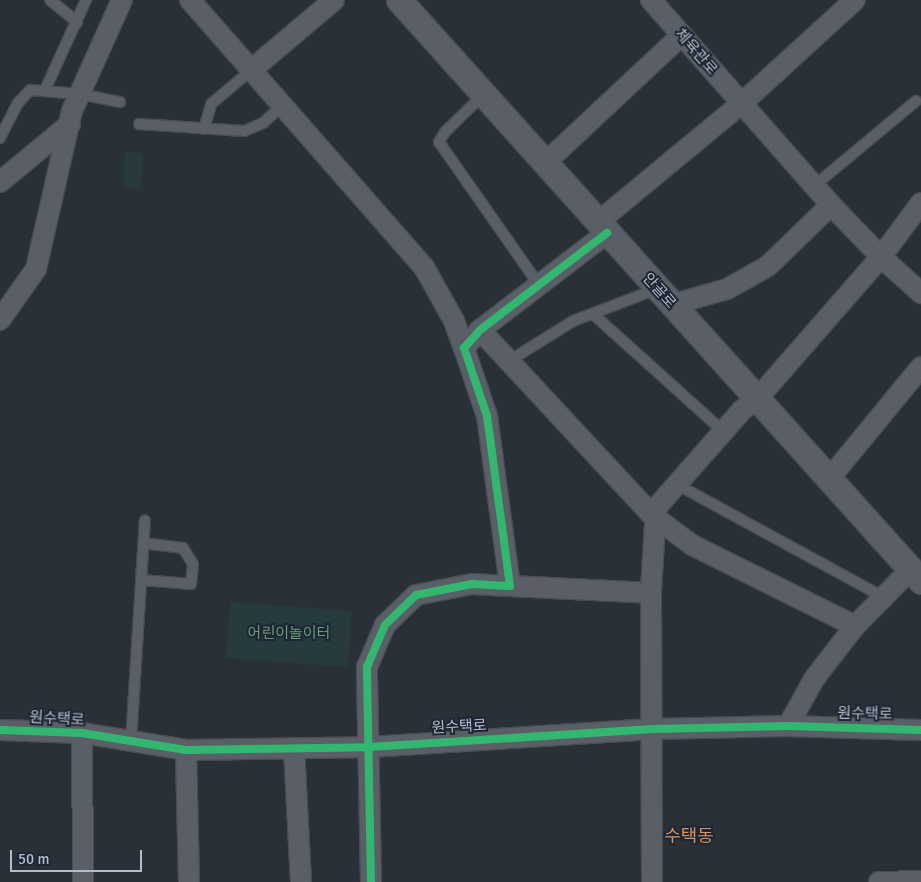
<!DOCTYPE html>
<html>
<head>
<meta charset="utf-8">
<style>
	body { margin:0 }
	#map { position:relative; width:921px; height:882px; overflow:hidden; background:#2a3038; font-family:Signika,"Noto Sans KR",sans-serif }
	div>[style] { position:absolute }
	.green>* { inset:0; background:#273a3e }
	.roads { filter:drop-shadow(1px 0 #484c53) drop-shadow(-1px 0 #484c53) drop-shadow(0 1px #484c53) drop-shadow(0 -1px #484c53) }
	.service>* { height:10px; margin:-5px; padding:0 5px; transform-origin:5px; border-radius:5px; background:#5a5e66 }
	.minor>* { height:20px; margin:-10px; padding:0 10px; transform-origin:10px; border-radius:10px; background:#5a5e66 }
	.tertiary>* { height:25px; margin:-12.5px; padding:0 12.5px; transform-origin:12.5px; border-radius:12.5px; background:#5a5e66 }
	.cycleway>* { height:8px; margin:-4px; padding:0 4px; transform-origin:4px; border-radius:4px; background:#33b770 }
	span { translate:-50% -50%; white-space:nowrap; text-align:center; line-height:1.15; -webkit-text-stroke:4px #1d2633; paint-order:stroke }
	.street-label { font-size:15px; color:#b4bcc9 }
	.park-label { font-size:15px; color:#6b9a76 }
	.quarter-label { font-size:18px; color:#d59563 }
	.scale { position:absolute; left:10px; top:850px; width:132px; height:22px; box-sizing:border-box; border:2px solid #b4bcc9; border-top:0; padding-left:6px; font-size:15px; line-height:18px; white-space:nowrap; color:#b4bcc9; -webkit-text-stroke:4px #1d2633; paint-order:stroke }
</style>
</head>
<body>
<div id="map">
	<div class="green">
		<i style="clip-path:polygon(125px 152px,143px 153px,141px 189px,123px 187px)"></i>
		<i style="clip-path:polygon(230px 602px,352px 611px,348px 667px,226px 658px)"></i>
	</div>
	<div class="roads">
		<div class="service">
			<i style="left:50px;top:0;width:35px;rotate:39deg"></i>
			<i style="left:45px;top:90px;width:99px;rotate:-65.5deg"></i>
			<i style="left:483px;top:95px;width:53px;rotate:135.8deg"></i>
			<i style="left:445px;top:132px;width:12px;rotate:121deg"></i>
			<i style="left:439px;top:142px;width:174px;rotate:55deg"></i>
			<i style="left:139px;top:124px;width:105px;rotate:3.8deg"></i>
			<i style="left:244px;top:131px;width:21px;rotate:-23deg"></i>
			<i style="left:263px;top:123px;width:25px;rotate:-42deg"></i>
			<i style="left:204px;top:129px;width:26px;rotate:-74deg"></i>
			<i style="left:211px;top:104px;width:51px;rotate:-40.2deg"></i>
			<i style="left:0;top:138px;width:39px;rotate:-63deg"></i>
			<i style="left:18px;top:103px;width:18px;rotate:-47deg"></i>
			<i style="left:30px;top:90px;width:50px;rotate:4.6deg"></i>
			<i style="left:80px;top:94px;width:41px;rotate:11.3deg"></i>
			<i style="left:814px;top:186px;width:133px;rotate:-39.8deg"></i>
			<i style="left:593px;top:314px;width:176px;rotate:42deg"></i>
			<i style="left:509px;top:361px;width:75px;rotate:-32deg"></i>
			<i style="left:573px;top:321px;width:90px;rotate:-20.9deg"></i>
			<i style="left:676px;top:484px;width:236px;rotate:28.6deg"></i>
			<i style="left:141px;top:580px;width:50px;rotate:4.6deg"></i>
			<i style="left:191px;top:584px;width:20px;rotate:-84deg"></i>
			<i style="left:193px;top:564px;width:19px;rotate:-122deg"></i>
			<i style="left:183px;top:548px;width:39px;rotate:-173deg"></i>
			<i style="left:131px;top:741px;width:221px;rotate:-86.4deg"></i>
		</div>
		<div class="minor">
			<i style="left:190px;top:0;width:355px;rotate:48.8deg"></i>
			<i style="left:424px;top:267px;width:62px;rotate:60.9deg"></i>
			<i style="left:454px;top:321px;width:29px;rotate:70deg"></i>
			<i style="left:651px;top:0;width:273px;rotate:48.7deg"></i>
			<i style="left:831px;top:205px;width:72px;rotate:46.1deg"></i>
			<i style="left:881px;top:257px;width:54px;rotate:42deg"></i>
			<i style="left:250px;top:71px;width:110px;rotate:-40.2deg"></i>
			<i style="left:544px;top:164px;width:187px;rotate:-43.1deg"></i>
			<i style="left:0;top:182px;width:91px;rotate:-39.6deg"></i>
			<i style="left:597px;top:223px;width:187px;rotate:-39.6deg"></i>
			<i style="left:741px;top:104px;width:154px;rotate:-42.4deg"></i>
			<i style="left:671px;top:305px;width:58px;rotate:-15.9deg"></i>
			<i style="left:727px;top:289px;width:47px;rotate:-29.3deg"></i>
			<i style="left:768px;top:266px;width:88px;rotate:-44.1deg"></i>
			<i style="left:0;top:320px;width:62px;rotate:-54.8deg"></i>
			<i style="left:36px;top:269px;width:162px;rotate:-77.2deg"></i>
			<i style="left:72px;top:111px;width:122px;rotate:-65.8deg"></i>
			<i style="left:480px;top:330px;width:253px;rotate:47.1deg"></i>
			<i style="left:652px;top:515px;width:50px;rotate:36.9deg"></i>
			<i style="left:692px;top:545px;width:182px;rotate:26.4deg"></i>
			<i style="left:829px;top:479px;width:145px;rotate:-50.6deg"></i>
			<i style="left:510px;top:586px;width:141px;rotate:2.8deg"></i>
			<i style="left:788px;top:726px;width:54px;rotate:-61deg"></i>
			<i style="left:814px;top:679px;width:67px;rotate:-52.3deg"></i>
			<i style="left:855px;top:626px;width:80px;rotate:-45.5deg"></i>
			<i style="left:0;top:730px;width:82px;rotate:2.1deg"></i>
			<i style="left:82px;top:733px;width:105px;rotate:9.3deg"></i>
			<i style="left:186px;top:750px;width:183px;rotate:-0.9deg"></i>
			<i style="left:369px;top:747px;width:285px;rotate:-3.6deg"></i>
			<i style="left:653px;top:729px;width:135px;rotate:-1.3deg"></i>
			<i style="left:788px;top:726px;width:133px;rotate:1.7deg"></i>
			<i style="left:82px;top:733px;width:149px;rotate:89.6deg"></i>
			<i style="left:294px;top:748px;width:134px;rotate:87deg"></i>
			<i style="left:186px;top:750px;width:132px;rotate:88.7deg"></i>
			<i style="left:371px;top:882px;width:215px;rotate:-91.1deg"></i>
			<i style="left:367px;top:667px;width:46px;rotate:-66.8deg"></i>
			<i style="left:385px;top:625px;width:43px;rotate:-44.1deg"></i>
			<i style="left:416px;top:595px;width:57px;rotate:-11.1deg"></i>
			<i style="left:472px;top:584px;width:38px;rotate:3deg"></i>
			<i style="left:510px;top:586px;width:172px;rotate:-97.7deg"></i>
			<i style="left:487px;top:416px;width:72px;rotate:-108.7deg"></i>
			<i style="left:464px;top:348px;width:24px;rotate:-48deg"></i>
			<i style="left:480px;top:330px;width:160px;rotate:-37.4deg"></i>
			<i style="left:652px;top:882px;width:292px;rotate:-90.2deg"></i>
			<i style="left:651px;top:590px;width:82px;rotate:-86.5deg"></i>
			<i style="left:656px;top:508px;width:130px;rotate:-48.7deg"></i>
			<i style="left:742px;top:410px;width:19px;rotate:-36deg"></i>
			<i style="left:757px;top:399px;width:189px;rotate:-48.9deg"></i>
			<i style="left:881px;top:257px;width:67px;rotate:-53.5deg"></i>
			<i style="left:879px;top:882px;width:42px;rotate:-1.4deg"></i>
		</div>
		<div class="tertiary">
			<i style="left:399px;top:0;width:781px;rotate:48.06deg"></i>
		</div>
	</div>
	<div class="cycleway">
		<i style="left:0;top:730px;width:82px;rotate:2.1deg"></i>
		<i style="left:82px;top:733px;width:105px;rotate:9.3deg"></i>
		<i style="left:186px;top:750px;width:183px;rotate:-0.9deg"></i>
		<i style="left:369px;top:747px;width:285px;rotate:-3.6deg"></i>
		<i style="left:653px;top:729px;width:135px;rotate:-1.3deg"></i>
		<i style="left:788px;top:726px;width:133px;rotate:1.7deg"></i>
		<i style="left:371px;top:882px;width:215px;rotate:-91.1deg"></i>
		<i style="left:367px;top:667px;width:46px;rotate:-66.8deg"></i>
		<i style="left:385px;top:625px;width:43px;rotate:-44.1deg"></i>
		<i style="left:416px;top:595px;width:57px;rotate:-11.1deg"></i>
		<i style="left:472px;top:584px;width:38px;rotate:3deg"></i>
		<i style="left:510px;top:586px;width:172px;rotate:-97.7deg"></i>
		<i style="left:487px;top:416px;width:72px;rotate:-108.7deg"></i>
		<i style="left:464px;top:348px;width:24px;rotate:-48deg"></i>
		<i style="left:480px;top:330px;width:160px;rotate:-37.4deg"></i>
	</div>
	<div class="street-label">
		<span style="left:696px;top:52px;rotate:49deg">체육관로</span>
		<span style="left:659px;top:291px;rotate:48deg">안골로</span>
		<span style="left:865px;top:714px;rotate:1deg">원수택로</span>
		<span style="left:57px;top:719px;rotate:3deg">원수택로</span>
		<span style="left:459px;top:727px;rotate:-3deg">원수택로</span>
	</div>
	<div class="park-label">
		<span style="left:289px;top:634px">어린이놀이터</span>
	</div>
	<div class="quarter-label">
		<span style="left:689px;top:836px">수택동</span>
	</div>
	<div class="scale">50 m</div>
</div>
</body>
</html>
